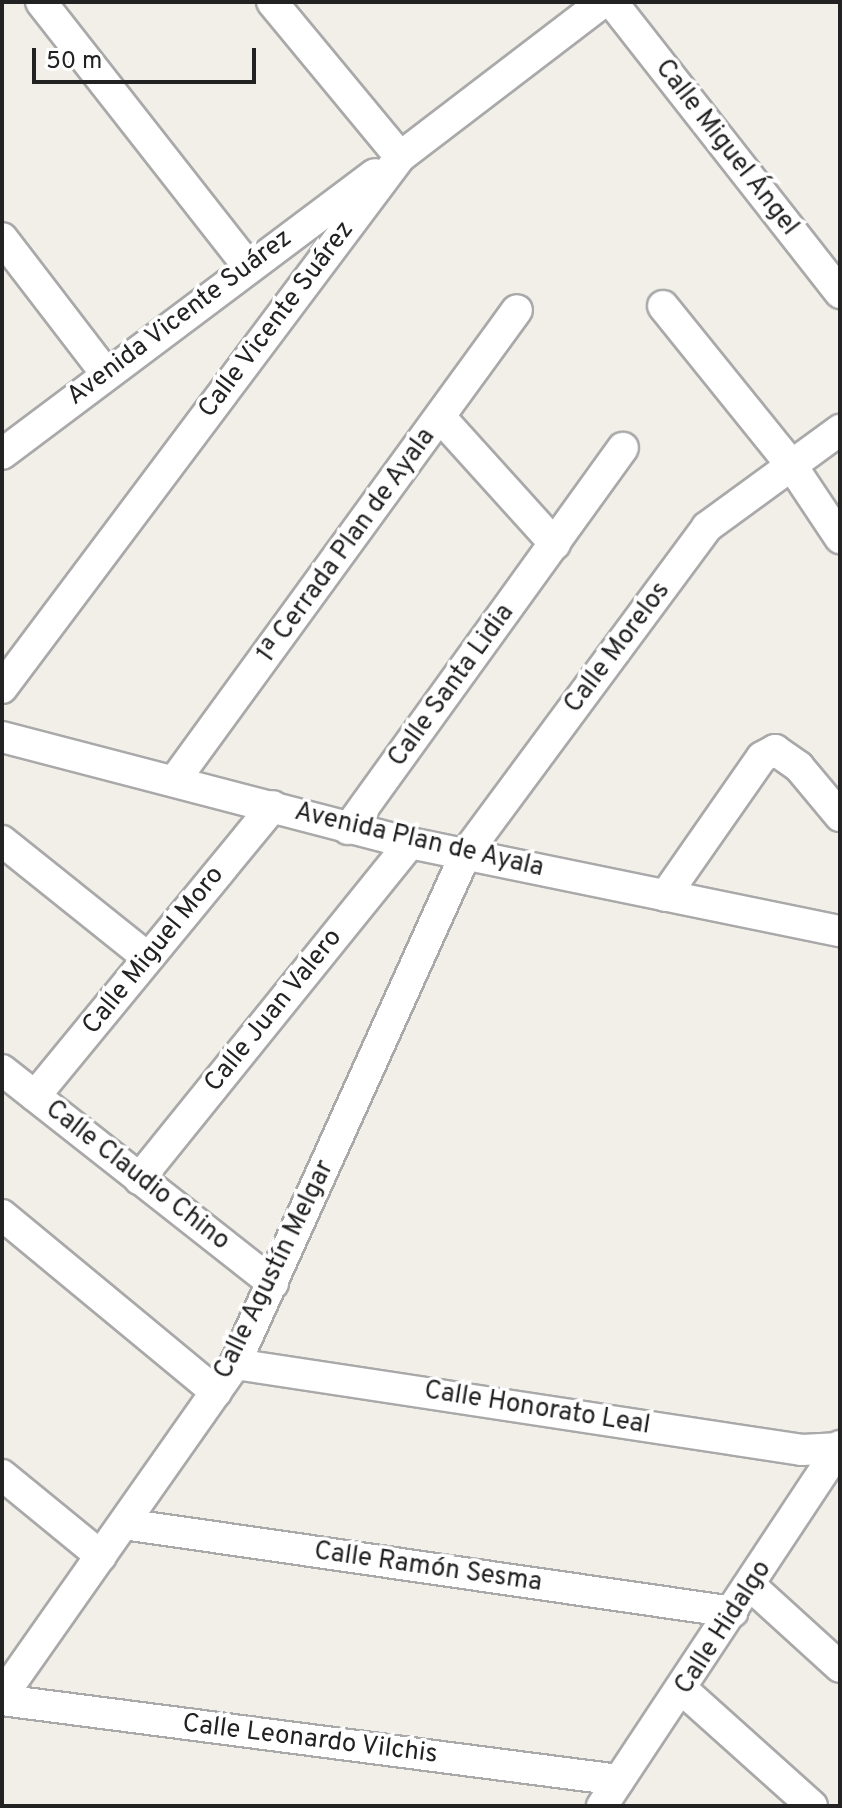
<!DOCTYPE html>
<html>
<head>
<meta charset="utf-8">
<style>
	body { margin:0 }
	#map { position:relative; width:842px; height:1808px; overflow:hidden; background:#f2efe9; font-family:Overpass,sans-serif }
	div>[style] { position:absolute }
	.roads { filter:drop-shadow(2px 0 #a9a9a9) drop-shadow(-2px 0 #a9a9a9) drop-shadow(0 2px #a9a9a9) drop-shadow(0 -2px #a9a9a9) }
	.minor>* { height:30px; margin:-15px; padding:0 15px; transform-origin:15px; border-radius:15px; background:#fff }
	span { translate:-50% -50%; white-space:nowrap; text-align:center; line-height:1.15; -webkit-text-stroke:7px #fff; paint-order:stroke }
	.street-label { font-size:26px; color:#222 }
	.frame { position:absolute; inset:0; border:4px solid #222; pointer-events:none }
	.scale { position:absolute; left:32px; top:48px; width:224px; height:36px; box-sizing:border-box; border:4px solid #222; border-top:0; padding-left:10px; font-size:24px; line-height:28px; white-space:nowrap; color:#222; -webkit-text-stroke:6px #fff; paint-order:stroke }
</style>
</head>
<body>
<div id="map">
	<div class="roads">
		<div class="minor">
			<i style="left:41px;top:2px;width:335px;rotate:51.9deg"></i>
			<i style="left:272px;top:2px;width:201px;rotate:50.4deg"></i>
			<i style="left:612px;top:2px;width:370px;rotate:51.9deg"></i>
			<i style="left:2px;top:238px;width:169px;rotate:52.5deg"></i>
			<i style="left:663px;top:306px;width:206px;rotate:51.1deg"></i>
			<i style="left:792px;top:466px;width:87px;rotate:56.3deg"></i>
			<i style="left:441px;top:418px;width:170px;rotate:47.9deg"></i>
			<i style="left:2px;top:454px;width:466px;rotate:-36.9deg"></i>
			<i style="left:2px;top:688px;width:664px;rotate:-53.15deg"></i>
			<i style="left:400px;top:157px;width:255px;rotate:-37.4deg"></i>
			<i style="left:2px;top:737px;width:422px;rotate:14.6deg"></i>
			<i style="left:410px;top:843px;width:439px;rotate:11.6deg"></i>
			<i style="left:175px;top:780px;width:581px;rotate:-53.96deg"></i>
			<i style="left:348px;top:829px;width:470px;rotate:-54.2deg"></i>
			<i style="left:2px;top:841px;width:187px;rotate:38.7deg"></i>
			<i style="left:665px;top:896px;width:169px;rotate:-55.1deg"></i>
			<i style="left:762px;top:757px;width:15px;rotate:-28deg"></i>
			<i style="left:775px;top:750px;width:29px;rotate:35deg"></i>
			<i style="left:799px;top:767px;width:64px;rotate:50.1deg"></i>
			<i style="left:2px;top:1070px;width:345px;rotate:38.2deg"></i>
			<i style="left:35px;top:1096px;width:375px;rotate:-50.6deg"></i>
			<i style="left:139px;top:1179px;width:432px;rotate:-51.1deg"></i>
			<i style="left:2px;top:1215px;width:278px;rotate:39.6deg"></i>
			<i style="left:235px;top:1364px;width:573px;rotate:8.62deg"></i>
			<i style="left:802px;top:1450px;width:38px;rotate:-3deg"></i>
			<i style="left:2px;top:1475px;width:128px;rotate:39.3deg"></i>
			<i style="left:124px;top:1524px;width:615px;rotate:8.22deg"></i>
			<i style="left:751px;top:1586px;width:120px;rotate:42.3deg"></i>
			<i style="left:684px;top:1691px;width:172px;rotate:41.9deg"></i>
			<i style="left:2px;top:1696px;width:406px;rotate:-54.9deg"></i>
			<i style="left:235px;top:1364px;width:561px;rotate:-65.67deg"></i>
			<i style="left:466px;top:853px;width:405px;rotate:-53.5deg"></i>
			<i style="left:707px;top:527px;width:165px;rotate:-36.1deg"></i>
			<i style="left:2px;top:1700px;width:622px;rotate:7.39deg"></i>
			<i style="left:602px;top:1806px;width:432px;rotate:-56.5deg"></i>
		</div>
	</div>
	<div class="street-label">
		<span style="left:726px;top:148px;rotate:52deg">Calle Miguel Ángel</span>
		<span style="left:180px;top:318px;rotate:-37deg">Avenida Vicente Suárez</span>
		<span style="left:277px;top:320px;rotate:-53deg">Calle Vicente Suárez</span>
		<span style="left:347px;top:546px;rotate:-54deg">1ª Cerrada Plan de Ayala</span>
		<span style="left:618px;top:648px;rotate:-53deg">Calle Morelos</span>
		<span style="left:452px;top:686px;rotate:-54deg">Calle Santa Lidia</span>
		<span style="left:419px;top:841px;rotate:13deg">Avenida Plan de Ayala</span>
		<span style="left:154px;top:951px;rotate:-51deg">Calle Miguel Moro</span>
		<span style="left:274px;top:1011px;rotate:-51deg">Calle Juan Valero</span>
		<span style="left:137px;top:1176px;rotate:38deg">Calle Claudio Chino</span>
		<span style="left:275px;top:1270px;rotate:-64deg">Calle Agustín Melgar</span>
		<span style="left:537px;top:1409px;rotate:9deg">Calle Honorato Leal</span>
		<span style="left:428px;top:1568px;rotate:8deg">Calle Ramón Sesma</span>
		<span style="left:724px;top:1628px;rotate:-57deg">Calle Hidalgo</span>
		<span style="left:310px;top:1740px;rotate:7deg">Calle Leonardo Vilchis</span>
	</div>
	<div class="frame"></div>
	<div class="scale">50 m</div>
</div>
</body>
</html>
